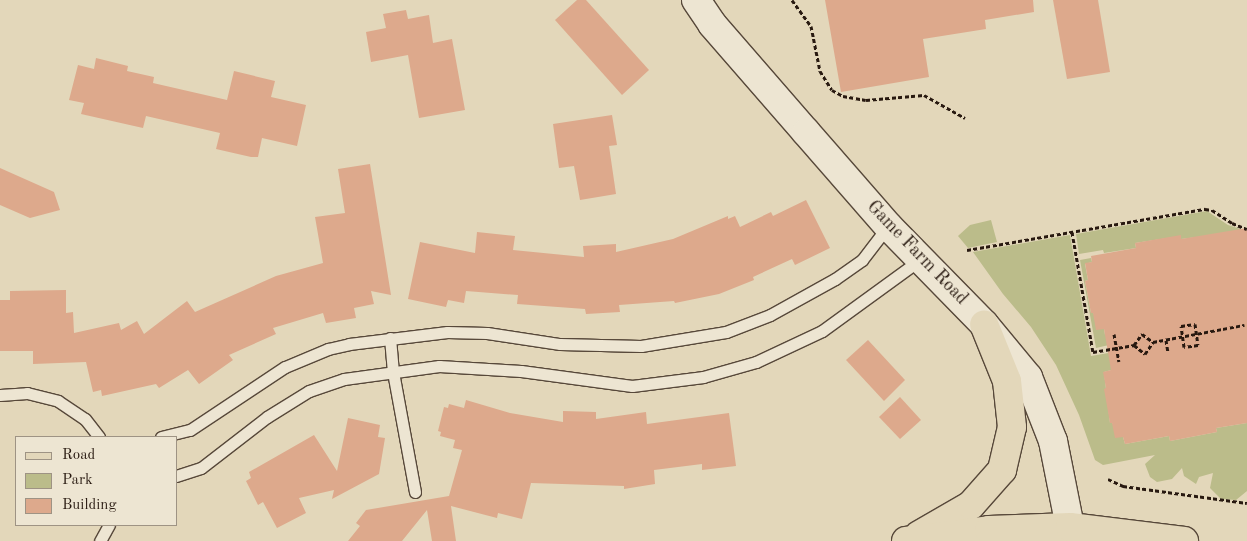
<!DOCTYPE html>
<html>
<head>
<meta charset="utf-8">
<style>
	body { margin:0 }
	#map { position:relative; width:1247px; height:541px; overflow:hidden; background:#e3d7ba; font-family:"Old Standard TT",serif }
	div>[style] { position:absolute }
	.green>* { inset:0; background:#bbbc8a }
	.building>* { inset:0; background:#dda98c }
	.path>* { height:3px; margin-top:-1.5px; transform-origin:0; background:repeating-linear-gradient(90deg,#281910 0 4px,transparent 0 6.5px) }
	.roads { filter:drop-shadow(1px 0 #57483a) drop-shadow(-1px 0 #57483a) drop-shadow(0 1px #57483a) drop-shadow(0 -1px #57483a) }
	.service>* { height:11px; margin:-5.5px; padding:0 5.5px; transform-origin:5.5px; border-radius:5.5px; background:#ede5d2 }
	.tertiary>* { height:28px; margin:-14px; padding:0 14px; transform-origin:14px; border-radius:14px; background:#ede5d2 }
	.primary>* { height:28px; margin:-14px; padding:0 14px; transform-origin:14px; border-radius:14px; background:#e3d7ba }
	span { translate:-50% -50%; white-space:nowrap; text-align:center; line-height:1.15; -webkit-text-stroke:5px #ede5d2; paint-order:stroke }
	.street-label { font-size:18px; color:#281910 }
	.legend { position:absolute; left:15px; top:436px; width:162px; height:90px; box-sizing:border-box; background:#ede5d2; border:1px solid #9e9384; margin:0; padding:6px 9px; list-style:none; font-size:15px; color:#281910 }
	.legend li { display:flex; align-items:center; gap:10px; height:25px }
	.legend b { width:25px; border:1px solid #9e9384 }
</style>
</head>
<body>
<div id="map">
	<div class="green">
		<i style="clip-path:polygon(1207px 211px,1228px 225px,1247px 231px,1181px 239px,1181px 236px,1135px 243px,1136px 248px,1104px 253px,1103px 250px,1079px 254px,1076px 234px)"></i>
		<i style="clip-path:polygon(991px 220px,997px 242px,968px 248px,958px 236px,970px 225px)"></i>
		<i style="clip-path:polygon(1070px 235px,1091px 356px,1114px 352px,1111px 370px,1104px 372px,1110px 423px,1112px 423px,1123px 437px,1125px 444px,1169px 436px,1170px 441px,1217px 432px,1216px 428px,1247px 423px,1247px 491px,1236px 500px,1221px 499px,1210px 488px,1213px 473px,1199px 477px,1196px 484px,1184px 476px,1182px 468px,1172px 479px,1157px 482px,1150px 477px,1145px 464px,1155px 455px,1103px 465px,1095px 460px,1079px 415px,1056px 365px,1031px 327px,1003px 294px,973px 252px)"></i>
		<i style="clip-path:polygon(1091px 258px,1092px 262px,1085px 264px,1088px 280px,1085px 281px,1091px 313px,1093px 313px,1104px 329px,1105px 335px,1111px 334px,1109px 345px,1096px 348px,1080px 260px)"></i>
	</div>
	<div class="building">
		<i style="clip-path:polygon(577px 0,586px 0,649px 70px,622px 95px,555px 20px)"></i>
		<i style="clip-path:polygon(825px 0,1033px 0,1034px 12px,985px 20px,986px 29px,923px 39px,929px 77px,841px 92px)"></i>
		<i style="clip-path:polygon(1053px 0,1098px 0,1110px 72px,1067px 79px)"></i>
		<i style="clip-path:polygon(406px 10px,408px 19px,429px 15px,433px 43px,452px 39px,465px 110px,419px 118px,408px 55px,371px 62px,366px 32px,386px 28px,383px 14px)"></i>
		<i style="clip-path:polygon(96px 58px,128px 66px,127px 71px,154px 77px,153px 83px,227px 100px,234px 71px,275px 81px,271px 97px,306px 105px,297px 146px,262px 138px,258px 157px,251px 157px,216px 149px,220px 133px,146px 116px,143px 128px,81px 114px,84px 103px,69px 100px,78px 65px,94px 69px)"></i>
		<i style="clip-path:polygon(612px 115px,617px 145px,609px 146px,616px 194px,580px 200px,574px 166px,559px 168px,553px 124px)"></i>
		<i style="clip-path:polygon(370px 164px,391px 295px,371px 291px,374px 304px,354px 308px,356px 318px,326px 323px,323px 313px,273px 328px,276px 334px,229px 355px,233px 360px,199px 384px,188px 370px,159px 388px,156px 384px,102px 396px,101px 390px,93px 392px,86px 362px,33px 364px,33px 351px,0 351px,0 300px,10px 300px,10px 291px,66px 290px,66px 313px,73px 312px,74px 333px,119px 323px,121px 330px,137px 321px,144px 334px,187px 301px,195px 312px,276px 276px,323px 263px,315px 217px,345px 213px,338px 169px)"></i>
		<i style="clip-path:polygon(0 168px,54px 192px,60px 210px,30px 218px,0 205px)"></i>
		<i style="clip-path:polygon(806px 200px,830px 248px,795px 265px,792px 259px,753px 277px,754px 280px,719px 294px,675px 303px,674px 301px,619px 305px,620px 312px,586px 314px,585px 309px,517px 304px,518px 295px,466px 291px,464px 303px,448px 300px,446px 307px,408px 299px,420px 242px,475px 253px,477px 232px,515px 236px,513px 250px,584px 257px,583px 246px,616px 244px,616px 252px,673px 239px,728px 216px,728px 219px,735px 216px,740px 227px,771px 212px,773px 216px)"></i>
		<i style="clip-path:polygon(1247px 228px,1247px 423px,1216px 428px,1217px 432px,1170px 441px,1169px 436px,1125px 444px,1123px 437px,1115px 438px,1112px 423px,1110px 423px,1104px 389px,1106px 388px,1103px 372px,1111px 370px,1104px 329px,1096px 330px,1093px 313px,1091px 313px,1085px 281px,1088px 280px,1085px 263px,1092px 262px,1091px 256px,1136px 248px,1135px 243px,1181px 235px,1181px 239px)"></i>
		<i style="clip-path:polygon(868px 340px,905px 380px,884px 401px,846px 360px)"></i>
		<i style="clip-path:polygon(900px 397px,921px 420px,900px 439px,879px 417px)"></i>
		<i style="clip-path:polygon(466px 400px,510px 413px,563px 422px,563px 411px,596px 412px,596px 419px,646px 412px,647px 424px,729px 413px,736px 466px,702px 470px,702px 464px,654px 470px,655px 484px,624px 489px,624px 486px,531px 483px,522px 519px,498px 513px,497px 518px,451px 506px,456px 541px,432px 541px,427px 510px,402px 541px,348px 541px,360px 526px,356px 523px,366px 510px,449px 496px,462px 450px,453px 448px,455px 440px,440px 436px,441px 432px,438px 431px,444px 407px,448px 408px,449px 404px,464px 408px)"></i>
		<i style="clip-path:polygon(348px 418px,380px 425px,378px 437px,385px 438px,379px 474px,332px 499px,334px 490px,299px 498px,306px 513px,277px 528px,263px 502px,258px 505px,246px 481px,251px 478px,249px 472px,314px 435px,337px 471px)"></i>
	</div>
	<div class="path">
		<i style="left:792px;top:0;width:32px;rotate:54deg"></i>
		<i style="left:811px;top:26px;width:46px;rotate:78.7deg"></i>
		<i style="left:820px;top:71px;width:22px;rotate:58deg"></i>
		<i style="left:832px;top:90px;width:13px;rotate:29deg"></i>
		<i style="left:843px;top:96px;width:23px;rotate:10deg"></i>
		<i style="left:866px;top:100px;width:58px;rotate:-4.9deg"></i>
		<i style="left:924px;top:95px;width:47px;rotate:29.3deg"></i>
		<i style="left:1072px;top:232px;width:122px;rotate:80.1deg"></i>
		<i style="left:1093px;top:352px;width:42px;rotate:-9.7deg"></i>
		<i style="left:1134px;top:345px;width:14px;rotate:39deg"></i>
		<i style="left:1145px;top:354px;width:14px;rotate:-56deg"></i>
		<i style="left:1153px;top:342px;width:93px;rotate:-10.6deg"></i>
		<i style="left:967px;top:250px;width:242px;rotate:-9.8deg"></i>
		<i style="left:1205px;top:209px;width:7px;rotate:8deg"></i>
		<i style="left:1212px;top:210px;width:24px;rotate:33deg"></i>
		<i style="left:1232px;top:223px;width:16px;rotate:22deg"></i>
		<i style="left:1195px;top:324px;width:21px;rotate:82deg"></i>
		<i style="left:1198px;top:345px;width:14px;rotate:172deg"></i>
		<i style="left:1184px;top:347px;width:21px;rotate:-98deg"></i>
		<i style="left:1181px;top:326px;width:14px;rotate:-8deg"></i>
		<i style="left:1114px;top:334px;width:28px;rotate:80deg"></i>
		<i style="left:1166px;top:340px;width:12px;rotate:81deg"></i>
		<i style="left:1134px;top:345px;width:14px;rotate:-54deg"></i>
		<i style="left:1142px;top:334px;width:14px;rotate:36deg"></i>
		<i style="left:1108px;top:479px;width:17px;rotate:25deg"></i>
		<i style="left:1123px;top:486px;width:125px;rotate:7.8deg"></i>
	</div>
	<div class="roads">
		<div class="service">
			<i style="left:390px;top:338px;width:34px;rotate:85deg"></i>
			<i style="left:393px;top:372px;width:122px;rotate:79.6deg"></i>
			<i style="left:0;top:395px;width:27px;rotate:-4deg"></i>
			<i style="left:27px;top:393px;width:32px;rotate:14deg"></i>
			<i style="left:58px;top:401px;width:32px;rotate:34deg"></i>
			<i style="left:85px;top:419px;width:23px;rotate:52deg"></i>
			<i style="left:161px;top:437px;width:30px;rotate:-14deg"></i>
			<i style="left:190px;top:430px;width:114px;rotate:-33.6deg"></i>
			<i style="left:285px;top:367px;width:47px;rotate:-22.7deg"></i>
			<i style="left:328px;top:349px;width:22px;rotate:-13deg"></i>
			<i style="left:349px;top:344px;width:99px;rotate:-7deg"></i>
			<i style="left:447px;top:332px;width:40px;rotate:1.4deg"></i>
			<i style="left:487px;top:333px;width:74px;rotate:8.6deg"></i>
			<i style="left:560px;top:344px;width:81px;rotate:1.4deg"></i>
			<i style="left:641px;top:346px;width:86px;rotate:-9.4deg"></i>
			<i style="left:726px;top:332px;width:47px;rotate:-21.1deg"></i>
			<i style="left:770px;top:315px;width:74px;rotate:-29deg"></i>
			<i style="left:835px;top:279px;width:33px;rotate:-35deg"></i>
			<i style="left:862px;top:260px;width:43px;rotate:-52.6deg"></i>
			<i style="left:176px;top:476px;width:26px;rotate:-18deg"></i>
			<i style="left:201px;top:468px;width:83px;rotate:-37.7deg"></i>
			<i style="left:267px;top:417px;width:49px;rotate:-31.8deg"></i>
			<i style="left:309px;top:391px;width:37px;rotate:-19deg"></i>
			<i style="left:344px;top:379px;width:96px;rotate:-7.8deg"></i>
			<i style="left:439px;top:366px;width:82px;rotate:3.5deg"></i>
			<i style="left:521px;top:371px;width:112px;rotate:7.7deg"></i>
			<i style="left:632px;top:386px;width:72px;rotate:-7.2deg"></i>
			<i style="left:703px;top:377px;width:55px;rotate:-15.8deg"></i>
			<i style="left:756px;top:362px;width:73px;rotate:-25.2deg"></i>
			<i style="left:822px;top:331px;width:122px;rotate:-36deg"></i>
			<i style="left:100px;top:541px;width:18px;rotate:-61deg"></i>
		</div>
		<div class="tertiary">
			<i style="left:696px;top:0;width:29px;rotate:56deg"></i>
			<i style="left:712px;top:24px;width:143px;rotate:49deg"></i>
			<i style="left:806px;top:132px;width:125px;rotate:48.9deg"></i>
			<i style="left:888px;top:226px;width:137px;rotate:45.6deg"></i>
			<i style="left:984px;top:324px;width:69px;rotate:50.3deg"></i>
			<i style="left:1028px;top:377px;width:69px;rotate:68.7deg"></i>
			<i style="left:1053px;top:441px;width:88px;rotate:78.8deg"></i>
			<i style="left:1070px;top:527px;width:14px;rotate:90deg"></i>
		</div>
		<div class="primary">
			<i style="left:919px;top:535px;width:60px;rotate:-30deg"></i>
			<i style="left:971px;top:505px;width:47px;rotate:-48.5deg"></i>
			<i style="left:1002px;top:470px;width:44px;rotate:-76.9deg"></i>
			<i style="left:1012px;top:427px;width:46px;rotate:-96.2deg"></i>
			<i style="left:1007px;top:381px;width:61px;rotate:-112deg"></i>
			<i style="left:906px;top:541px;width:84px;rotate:-7.5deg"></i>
			<i style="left:989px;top:530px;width:81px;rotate:-2.1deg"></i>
			<i style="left:1070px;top:527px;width:115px;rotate:7deg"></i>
		</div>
	</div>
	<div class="street-label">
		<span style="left:917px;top:253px;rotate:46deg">Game Farm Road</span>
	</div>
	<ul class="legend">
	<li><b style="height:6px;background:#e3d7ba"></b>Road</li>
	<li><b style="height:14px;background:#bbbc8a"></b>Park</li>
	<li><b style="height:14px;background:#dda98c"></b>Building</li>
	</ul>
</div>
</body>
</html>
